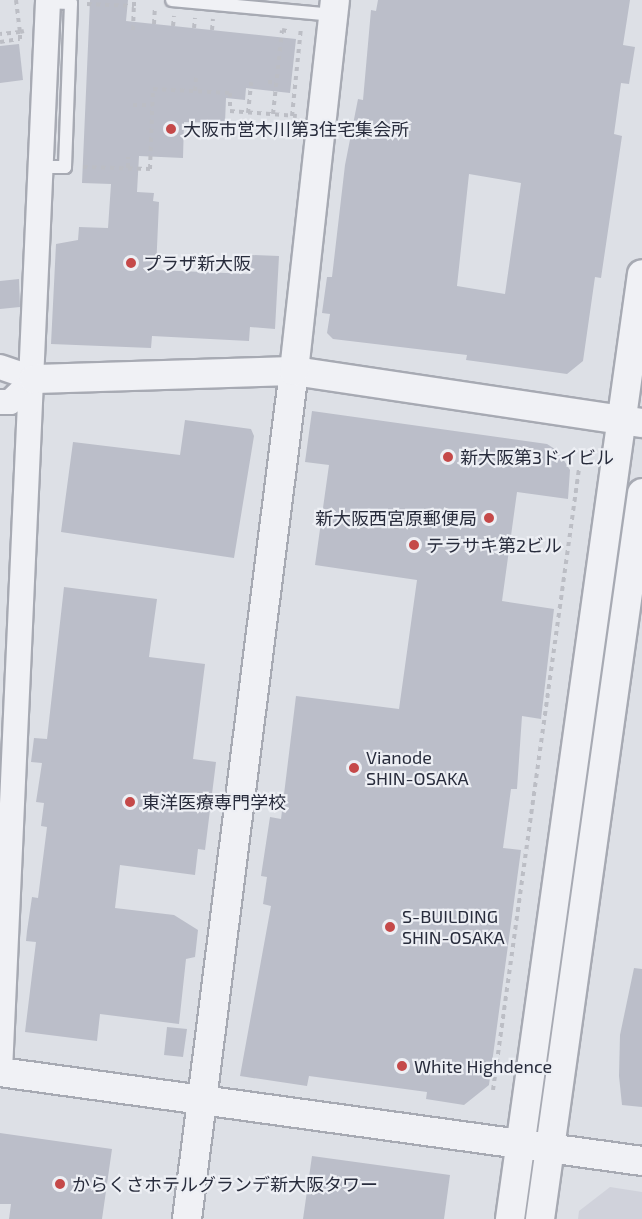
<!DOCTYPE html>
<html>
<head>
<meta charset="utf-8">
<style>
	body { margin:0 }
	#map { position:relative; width:642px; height:1219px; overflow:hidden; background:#dde0e6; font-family:"Exo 2","Noto Sans JP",sans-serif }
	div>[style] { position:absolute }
	.built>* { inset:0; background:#d0d2db }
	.green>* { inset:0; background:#c1d0bf }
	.building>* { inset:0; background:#bbbec9 }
	.path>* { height:4px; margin-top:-2px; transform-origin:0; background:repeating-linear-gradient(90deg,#bcbec5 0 4.5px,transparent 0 9px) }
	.roads { filter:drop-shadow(2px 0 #a7aab3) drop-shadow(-2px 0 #a7aab3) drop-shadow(0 2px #a7aab3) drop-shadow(0 -2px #a7aab3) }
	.service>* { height:12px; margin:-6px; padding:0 6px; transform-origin:6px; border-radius:6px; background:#f0f1f5 }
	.minor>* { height:24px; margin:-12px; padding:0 12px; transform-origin:12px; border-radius:12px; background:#f0f1f5 }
	.tertiary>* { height:28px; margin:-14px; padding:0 14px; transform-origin:14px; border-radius:14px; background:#f0f1f5 }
	.dots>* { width:16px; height:16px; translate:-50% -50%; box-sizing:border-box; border:3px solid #edeff4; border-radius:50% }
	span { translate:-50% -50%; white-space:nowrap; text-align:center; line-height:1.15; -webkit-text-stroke:4.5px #edeff4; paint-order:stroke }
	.poi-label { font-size:18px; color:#282c3c }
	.left { translate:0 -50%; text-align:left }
	.right { translate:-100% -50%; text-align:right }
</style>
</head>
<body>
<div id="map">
	<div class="built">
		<i style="clip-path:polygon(610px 1187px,642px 1192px,642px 1219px,578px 1219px,579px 1211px)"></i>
	</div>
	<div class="green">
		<i style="clip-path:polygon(626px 484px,630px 484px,548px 1075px,543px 1074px)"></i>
	</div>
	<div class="building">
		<i style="clip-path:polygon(90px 0,128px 0,126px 21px,296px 39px,290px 93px,246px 88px,245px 100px,226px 98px,225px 123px,184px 122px,183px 158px,139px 156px,137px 192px,154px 193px,153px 201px,159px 202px,156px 270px,250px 274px,251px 255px,279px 256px,275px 329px,250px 327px,249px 341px,152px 336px,151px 348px,51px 344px,56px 244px,78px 240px,79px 227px,108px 228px,111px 184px,82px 183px)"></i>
		<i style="clip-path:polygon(evenodd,378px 0,630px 0,623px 45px,635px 47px,629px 84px,621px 83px,614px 134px,622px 136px,601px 278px,595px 277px,583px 361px,567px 374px,466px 360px,467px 355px,333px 339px,327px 333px,330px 314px,322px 313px,327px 277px,332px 277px,345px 165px,358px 99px,363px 100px,371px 10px,376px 11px,378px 0,469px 174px,521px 183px,505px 294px,457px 286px,469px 174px)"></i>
		<i style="clip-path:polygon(19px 44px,23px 80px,0 83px,0 46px)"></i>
		<i style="clip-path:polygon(19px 279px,20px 307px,0 309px,0 281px)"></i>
		<i style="clip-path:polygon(312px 411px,547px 444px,558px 451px,570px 470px,568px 499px,517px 492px,502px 601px,554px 609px,541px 719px,522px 716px,517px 789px,511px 789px,503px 848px,521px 850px,489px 1085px,464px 1105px,426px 1099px,427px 1092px,309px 1076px,307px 1086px,240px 1076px,271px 906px,263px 904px,267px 877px,261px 876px,270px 817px,281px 819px,296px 696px,399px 709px,417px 580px,315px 565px,329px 465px,305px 462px)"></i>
		<i style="clip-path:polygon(185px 420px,251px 429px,254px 436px,234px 558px,61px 532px,73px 442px,180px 455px)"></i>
		<i style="clip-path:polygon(64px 587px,157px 599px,149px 657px,205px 664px,193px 759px,216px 762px,205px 850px,198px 849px,195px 875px,120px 865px,115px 908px,174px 915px,198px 930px,195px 957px,186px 959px,179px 1024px,100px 1014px,97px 1041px,25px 1032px,36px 942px,26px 941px,27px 931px,32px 897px,38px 898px,47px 827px,41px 826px,44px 803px,36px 802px,42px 763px,31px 762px,34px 738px,47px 739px)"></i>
		<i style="clip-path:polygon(634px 968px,642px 969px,642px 1107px,622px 1105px,619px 1076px,620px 1035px)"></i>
		<i style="clip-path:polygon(167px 1027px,187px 1029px,183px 1057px,164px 1055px)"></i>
		<i style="clip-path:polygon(0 1133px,112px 1149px,102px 1219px,9px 1219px,11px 1204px,0 1204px)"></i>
		<i style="clip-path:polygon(312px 1156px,450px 1175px,444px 1219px,303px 1219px)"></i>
	</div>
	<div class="path">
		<i style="left:16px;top:0;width:32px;rotate:83deg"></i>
		<i style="left:20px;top:32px;width:4px;rotate:-14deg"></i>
		<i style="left:87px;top:4px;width:47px;rotate:2.4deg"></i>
		<i style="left:134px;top:6px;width:6px;rotate:-90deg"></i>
		<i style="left:154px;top:24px;width:17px;rotate:-87deg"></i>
		<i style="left:173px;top:26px;width:10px;rotate:-84deg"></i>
		<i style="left:194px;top:28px;width:10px;rotate:-84deg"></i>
		<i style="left:133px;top:30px;width:24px;rotate:-88deg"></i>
		<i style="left:212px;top:30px;width:11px;rotate:-85deg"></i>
		<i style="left:0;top:42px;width:20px;rotate:-9deg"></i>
		<i style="left:20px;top:39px;width:7px;rotate:-90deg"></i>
		<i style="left:20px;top:32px;width:20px;rotate:174deg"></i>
		<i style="left:268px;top:82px;width:9px"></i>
		<i style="left:195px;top:91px;width:15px;rotate:-86deg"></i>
		<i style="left:133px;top:105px;width:19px"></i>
		<i style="left:248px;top:113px;width:31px;rotate:-84deg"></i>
		<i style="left:273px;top:114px;width:84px;rotate:-83.9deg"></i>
		<i style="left:282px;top:30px;width:5px;rotate:11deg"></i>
		<i style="left:292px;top:116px;width:88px;rotate:-84.2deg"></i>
		<i style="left:83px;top:167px;width:67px;rotate:1.7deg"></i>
		<i style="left:150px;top:169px;width:80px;rotate:-87.9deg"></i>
		<i style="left:153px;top:89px;width:77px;rotate:3deg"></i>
		<i style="left:230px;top:93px;width:18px;rotate:90deg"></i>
		<i style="left:230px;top:111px;width:67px;rotate:4.3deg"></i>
		<i style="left:128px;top:168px;width:11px;rotate:-90deg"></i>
		<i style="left:493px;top:1090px;width:627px;rotate:-82.12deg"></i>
	</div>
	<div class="roads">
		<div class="service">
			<i style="left:172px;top:0;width:162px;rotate:5.3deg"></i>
			<i style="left:41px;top:167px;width:24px"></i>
			<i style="left:65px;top:167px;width:164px;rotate:-87.9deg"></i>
			<i style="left:71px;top:3px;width:23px;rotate:-178deg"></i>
		</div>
		<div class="minor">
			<i style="left:0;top:367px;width:36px;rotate:19deg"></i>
			<i style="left:0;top:402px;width:10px"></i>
			<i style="left:10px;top:402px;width:33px;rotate:-44deg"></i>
			<i style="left:0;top:1071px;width:1072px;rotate:-87.43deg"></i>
		</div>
		<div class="tertiary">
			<i style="left:34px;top:379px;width:260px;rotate:-1.8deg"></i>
			<i style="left:294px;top:371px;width:352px;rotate:8.5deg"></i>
			<i style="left:0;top:1072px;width:648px;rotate:7.89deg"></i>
			<i style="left:187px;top:1219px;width:855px;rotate:-82.81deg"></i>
			<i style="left:294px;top:371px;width:373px;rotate:-83.7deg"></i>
			<i style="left:510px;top:1219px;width:954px;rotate:-82.05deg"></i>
			<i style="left:540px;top:1219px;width:733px;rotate:-82deg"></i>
		</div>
	</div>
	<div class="dots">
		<i style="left:171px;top:129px;background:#c54949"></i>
		<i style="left:131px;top:263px;background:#c54949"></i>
		<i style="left:448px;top:457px;background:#c54949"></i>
		<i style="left:489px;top:518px;background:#c54949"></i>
		<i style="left:414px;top:545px;background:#c54949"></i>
		<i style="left:354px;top:768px;background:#c54949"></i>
		<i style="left:130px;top:802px;background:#c54949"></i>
		<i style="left:390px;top:927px;background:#c54949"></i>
		<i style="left:402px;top:1066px;background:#c54949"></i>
		<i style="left:60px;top:1184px;background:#c54949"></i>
	</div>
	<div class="poi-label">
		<span class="left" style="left:183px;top:129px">大阪市営木川第3住宅集会所</span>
		<span class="left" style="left:143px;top:263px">プラザ新大阪</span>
		<span class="left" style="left:460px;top:457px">新大阪第3ドイビル</span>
		<span class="right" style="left:477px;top:518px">新大阪西宮原郵便局</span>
		<span class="left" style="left:426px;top:545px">テラサキ第2ビル</span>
		<span class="left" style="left:366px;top:768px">Vianode<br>SHIN-OSAKA</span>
		<span class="left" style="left:142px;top:802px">東洋医療専門学校</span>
		<span class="left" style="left:402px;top:927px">S-BUILDING<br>SHIN-OSAKA</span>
		<span class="left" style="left:414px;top:1066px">White Highdence</span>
		<span class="left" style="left:72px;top:1184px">からくさホテルグランデ新大阪タワー</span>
	</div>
</div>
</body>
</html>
